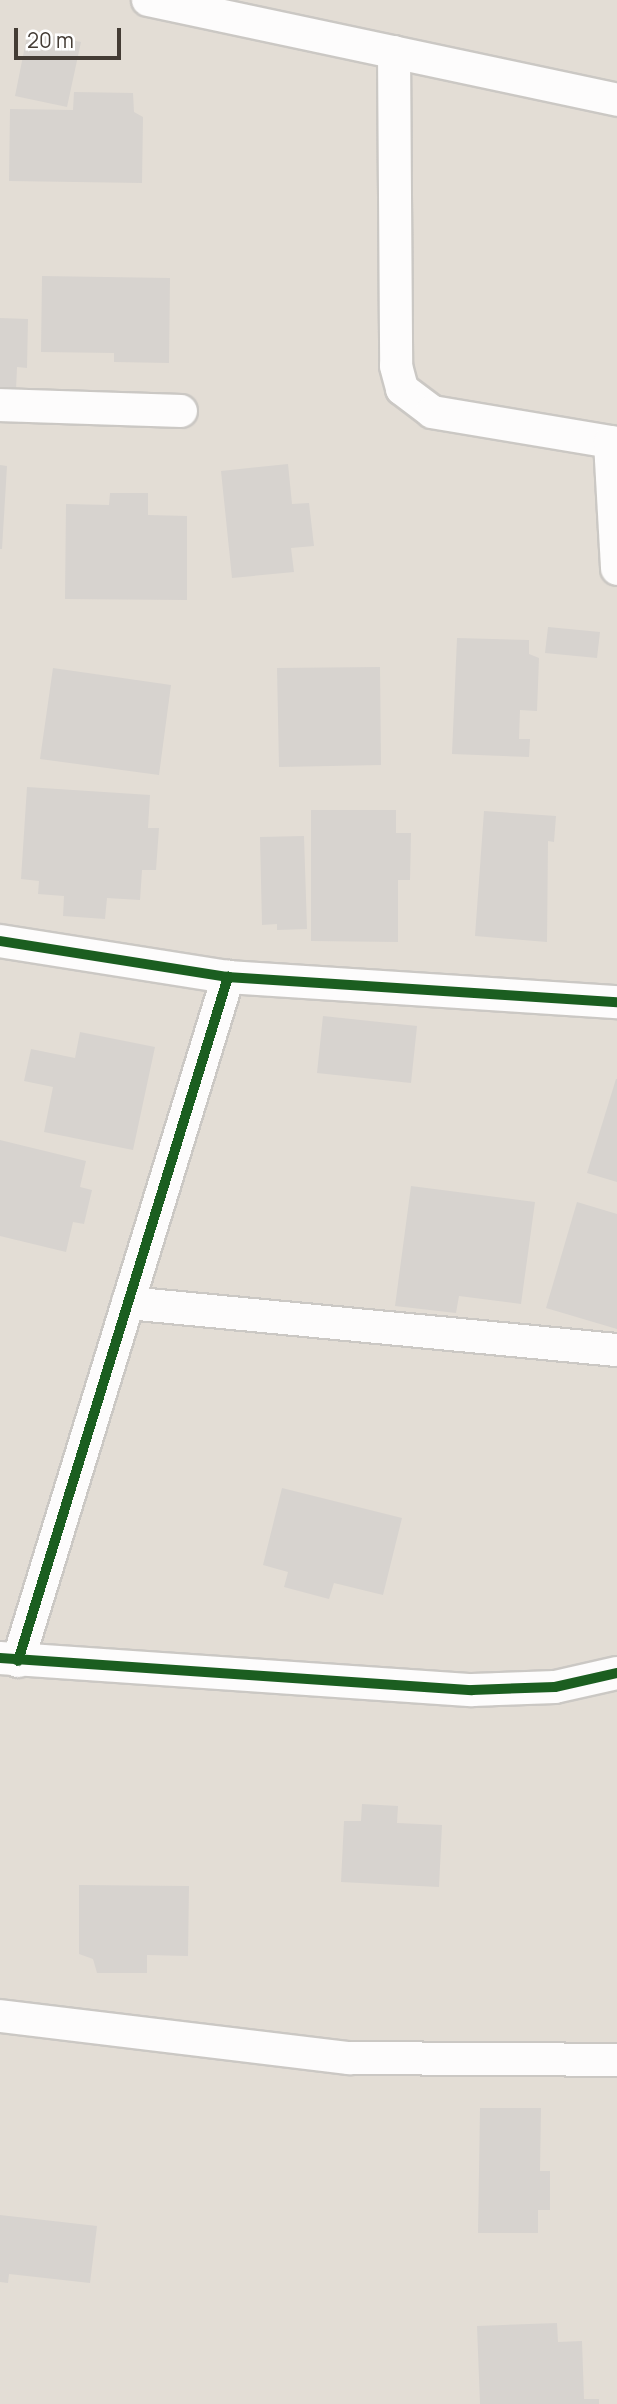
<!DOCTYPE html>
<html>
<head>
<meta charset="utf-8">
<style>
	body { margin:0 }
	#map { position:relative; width:617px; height:2404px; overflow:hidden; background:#efece8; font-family:Manrope,sans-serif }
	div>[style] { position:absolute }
	.residential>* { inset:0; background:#e3ddd5 }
	.building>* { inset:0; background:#d7d3cf }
	.roads { filter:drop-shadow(2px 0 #cbc8c4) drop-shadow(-2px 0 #cbc8c4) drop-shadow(0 2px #cbc8c4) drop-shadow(0 -2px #cbc8c4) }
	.minor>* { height:32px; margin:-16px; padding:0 16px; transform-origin:16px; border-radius:16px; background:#fdfcfc }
	.cycleway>* { height:10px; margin:-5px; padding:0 5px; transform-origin:5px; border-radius:5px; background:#1b5e20 }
	span { translate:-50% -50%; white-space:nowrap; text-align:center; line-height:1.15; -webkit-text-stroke:5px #fff; paint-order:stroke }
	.scale { position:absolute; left:14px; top:28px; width:107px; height:32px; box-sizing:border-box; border:4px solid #443c35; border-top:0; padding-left:9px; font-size:21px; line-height:24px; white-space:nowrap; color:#443c35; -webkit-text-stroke:5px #fff; paint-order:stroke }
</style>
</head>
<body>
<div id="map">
	<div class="residential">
		<i style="clip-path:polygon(0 0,617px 0,617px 2404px,0 2404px)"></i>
	</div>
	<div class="building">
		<i style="clip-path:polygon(28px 31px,81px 42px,67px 107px,15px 96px)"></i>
		<i style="clip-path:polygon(74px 92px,133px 93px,134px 112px,143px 117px,142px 183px,9px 181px,10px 109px,73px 110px)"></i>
		<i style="clip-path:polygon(42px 276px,170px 278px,169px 363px,114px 362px,114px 353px,41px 352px)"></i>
		<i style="clip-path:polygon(0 318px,28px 319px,27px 368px,17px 367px,16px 390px,0 390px)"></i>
		<i style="clip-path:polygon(288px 464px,292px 504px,309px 503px,314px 546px,291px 548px,294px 572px,232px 578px,221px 471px)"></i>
		<i style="clip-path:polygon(0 465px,7px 466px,2px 549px,0 549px)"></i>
		<i style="clip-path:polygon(110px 493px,148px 493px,148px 515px,187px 516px,187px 600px,65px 599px,66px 504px,109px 505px)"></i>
		<i style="clip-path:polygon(548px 627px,600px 632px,597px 658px,545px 653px)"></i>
		<i style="clip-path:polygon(457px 638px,529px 640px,529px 654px,539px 658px,537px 711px,520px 710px,519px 739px,530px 739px,529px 757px,452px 754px)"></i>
		<i style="clip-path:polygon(380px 667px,381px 765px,279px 767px,277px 668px)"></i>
		<i style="clip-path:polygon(53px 668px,171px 685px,159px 775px,40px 759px)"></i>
		<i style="clip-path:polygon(27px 787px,150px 795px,148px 828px,159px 828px,156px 870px,142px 870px,140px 900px,107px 898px,105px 919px,63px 916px,64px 896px,38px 894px,39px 881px,21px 879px)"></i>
		<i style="clip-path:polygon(311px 810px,396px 810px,396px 833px,411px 833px,410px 880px,398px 880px,398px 942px,311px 941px)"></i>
		<i style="clip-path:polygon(484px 811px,556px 816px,554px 842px,548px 841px,547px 942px,475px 936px)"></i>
		<i style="clip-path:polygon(304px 836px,307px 929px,277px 930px,277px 924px,262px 925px,260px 837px)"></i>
		<i style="clip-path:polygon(323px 1016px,417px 1026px,411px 1083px,317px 1073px)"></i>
		<i style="clip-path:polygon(80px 1032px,155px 1047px,133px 1150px,44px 1132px,53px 1087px,24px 1081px,31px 1049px,75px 1058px)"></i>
		<i style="clip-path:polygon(616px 1079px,617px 1079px,617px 1182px,587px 1173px)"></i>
		<i style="clip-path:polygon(0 1140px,86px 1161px,80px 1187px,92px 1190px,84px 1224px,73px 1222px,66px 1252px,0 1236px)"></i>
		<i style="clip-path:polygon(411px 1186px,535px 1202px,521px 1304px,459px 1296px,456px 1313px,395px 1306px)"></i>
		<i style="clip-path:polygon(577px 1202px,617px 1214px,617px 1329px,546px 1308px)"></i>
		<i style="clip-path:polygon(282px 1488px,402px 1518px,383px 1595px,334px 1583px,329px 1599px,284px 1587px,288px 1572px,263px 1565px)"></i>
		<i style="clip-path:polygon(362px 1804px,398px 1806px,397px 1823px,442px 1825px,439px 1887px,341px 1882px,344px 1821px,361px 1821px)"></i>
		<i style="clip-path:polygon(79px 1885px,189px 1886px,188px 1956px,147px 1955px,147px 1973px,97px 1973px,93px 1959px,79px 1954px)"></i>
		<i style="clip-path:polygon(480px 2108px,541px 2108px,540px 2171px,550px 2171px,550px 2210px,538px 2210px,538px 2233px,478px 2233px)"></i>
		<i style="clip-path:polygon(0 2215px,97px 2226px,90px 2283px,9px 2274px,8px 2283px,0 2282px)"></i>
		<i style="clip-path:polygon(557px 2323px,558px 2342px,582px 2341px,584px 2399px,599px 2399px,599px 2404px,480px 2404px,477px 2326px)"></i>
	</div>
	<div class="roads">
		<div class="minor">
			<i style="left:148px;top:0;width:480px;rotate:12deg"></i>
			<i style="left:394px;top:52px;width:314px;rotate:89.6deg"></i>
			<i style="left:396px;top:366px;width:24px;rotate:75deg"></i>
			<i style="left:402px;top:389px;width:38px;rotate:37deg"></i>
			<i style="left:432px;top:412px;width:188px;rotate:9.5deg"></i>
			<i style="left:0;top:405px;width:181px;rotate:1.9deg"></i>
			<i style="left:610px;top:442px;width:127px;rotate:86.8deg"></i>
			<i style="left:0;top:941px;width:231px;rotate:9deg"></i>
			<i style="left:228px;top:977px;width:390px;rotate:3.7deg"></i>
			<i style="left:128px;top:1303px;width:491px;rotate:5.5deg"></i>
			<i style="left:0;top:1658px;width:473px;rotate:3.9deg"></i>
			<i style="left:472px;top:1690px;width:83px;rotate:-2.1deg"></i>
			<i style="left:555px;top:1687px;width:64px;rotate:-12.7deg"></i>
			<i style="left:18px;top:1661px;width:716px;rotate:-72.93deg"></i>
			<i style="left:0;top:2016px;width:352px;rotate:6.9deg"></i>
			<i style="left:349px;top:2058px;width:268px;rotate:0.4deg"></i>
		</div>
	</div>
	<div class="cycleway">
		<i style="left:0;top:941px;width:231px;rotate:9deg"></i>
		<i style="left:228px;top:977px;width:390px;rotate:3.7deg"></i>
		<i style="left:0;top:1658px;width:473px;rotate:3.9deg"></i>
		<i style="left:472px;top:1690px;width:83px;rotate:-2.1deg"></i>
		<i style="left:555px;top:1687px;width:64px;rotate:-12.7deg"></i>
		<i style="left:18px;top:1661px;width:716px;rotate:-72.93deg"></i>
	</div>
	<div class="scale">20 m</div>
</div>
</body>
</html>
